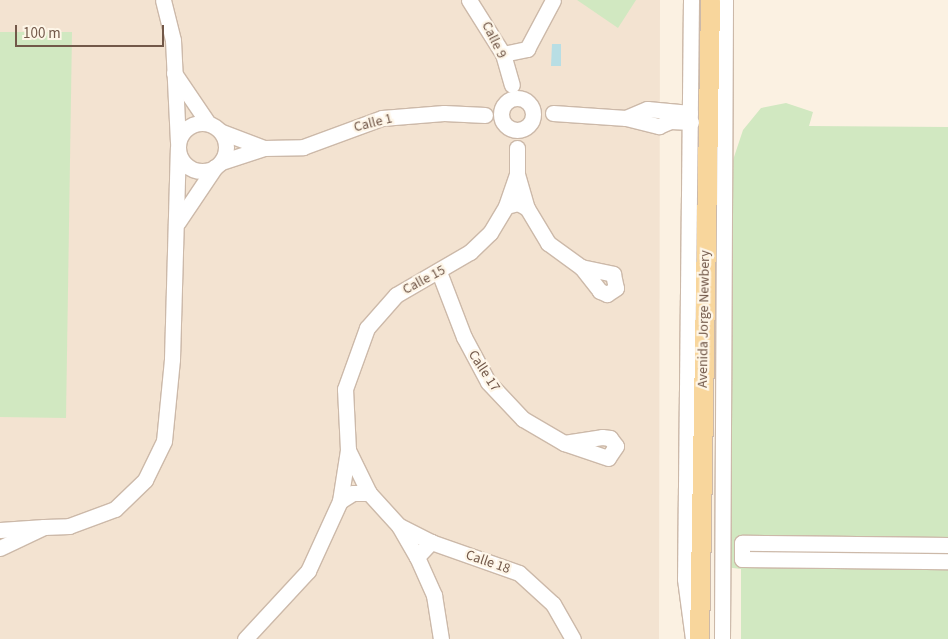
<!DOCTYPE html>
<html>
<head>
<meta charset="utf-8">
<style>
	body { margin:0 }
	#map { position:relative; width:948px; height:639px; overflow:hidden; background:#fbf1e2; font-family:"Source Sans 3",sans-serif }
	div>[style] { position:absolute }
	.residential>* { inset:0; background:#f3e3d1 }
	.green>* { inset:0; background:#d1e8c1 }
	.water>* { inset:0; background:#b8dee4 }
	.roads { filter:drop-shadow(1px 0 #ccb9a9) drop-shadow(-1px 0 #ccb9a9) drop-shadow(0 1px #ccb9a9) drop-shadow(0 -1px #ccb9a9) }
	.minor>* { height:15px; margin:-7.5px; padding:0 7.5px; transform-origin:7.5px; border-radius:7.5px; background:#fff }
	.minor>.ring { margin:-7.5px; padding:0; box-sizing:content-box; background:none; border:15px solid #fff; border-radius:50% }
	.major>* { height:19px; margin:-9.5px; padding:0 9.5px; transform-origin:9.5px; border-radius:9.5px; background:#f8d69c }
	span { translate:-50% -50%; white-space:nowrap; text-align:center; line-height:1.15; -webkit-text-stroke:4.5px #fef6e8; paint-order:stroke }
	.street-label { font-size:14px; color:#725849 }
	.scale { position:absolute; left:15px; top:25px; width:149px; height:22px; box-sizing:border-box; border:2px solid #725849; border-top:0; padding-left:6px; font-size:15px; line-height:18px; white-space:nowrap; color:#725849; -webkit-text-stroke:4px #fef6e8; paint-order:stroke }
</style>
</head>
<body>
<div id="map">
	<div class="residential">
		<i style="clip-path:polygon(0 0,660px 0,659px 639px,0 639px)"></i>
	</div>
	<div class="green">
		<i style="clip-path:polygon(577px 0,636px 0,618px 28px)"></i>
		<i style="clip-path:polygon(0 32px,72px 32px,66px 418px,0 417px)"></i>
		<i style="clip-path:polygon(786px 103px,813px 112px,809px 126px,948px 127px,948px 639px,741px 639px,741px 569px,725px 567px,731px 166px,743px 130px,761px 108px)"></i>
	</div>
	<div class="water">
		<i style="clip-path:polygon(552px 44px,561px 44px,561px 66px,551px 66px)"></i>
	</div>
	<div class="roads">
		<div class="minor">
			<i style="left:163px;top:0;width:41px;rotate:76deg"></i>
			<i style="left:173px;top:40px;width:102px;rotate:87.2deg"></i>
			<i style="left:469px;top:0;width:64px;rotate:57.8deg"></i>
			<i style="left:503px;top:54px;width:32px;rotate:74deg"></i>
			<i style="left:691px;top:0;width:579px;rotate:90.59deg"></i>
			<i style="left:685px;top:579px;width:61px;rotate:82.4deg"></i>
			<i style="left:503px;top:54px;width:25px;rotate:-12deg"></i>
			<i style="left:527px;top:49px;width:55px;rotate:-62deg"></i>
			<i style="left:174px;top:73px;width:60px;rotate:55.8deg"></i>
			<i class="ring" style="left:501px;top:98px;width:17px;height:17px"></i>
			<i style="left:553px;top:113px;width:73px;rotate:3.9deg"></i>
			<i style="left:690px;top:113px;width:43px;rotate:-174.7deg"></i>
			<i style="left:647px;top:109px;width:23px;rotate:157deg"></i>
			<i style="left:626px;top:118px;width:34px;rotate:14deg"></i>
			<i style="left:659px;top:126px;width:12px;rotate:-24deg"></i>
			<i style="left:670px;top:121px;width:21px;rotate:3deg"></i>
			<i class="ring" style="left:178px;top:123px;width:33px;height:33px"></i>
			<i style="left:264px;top:148px;width:39px;rotate:-1deg"></i>
			<i style="left:303px;top:147px;width:84px;rotate:-20.2deg"></i>
			<i style="left:382px;top:118px;width:62px;rotate:-4.6deg"></i>
			<i style="left:444px;top:113px;width:41px;rotate:2.8deg"></i>
			<i style="left:517px;top:148px;width:26px;rotate:90deg"></i>
			<i style="left:517px;top:174px;width:35px;rotate:74deg"></i>
			<i style="left:527px;top:208px;width:10px;rotate:-151deg"></i>
			<i style="left:518px;top:203px;width:12px;rotate:166deg"></i>
			<i style="left:506px;top:206px;width:34px;rotate:-71deg"></i>
			<i style="left:221px;top:162px;width:45px;rotate:-18deg"></i>
			<i style="left:264px;top:148px;width:45px;rotate:-159.1deg"></i>
			<i style="left:527px;top:208px;width:41px;rotate:59deg"></i>
			<i style="left:548px;top:243px;width:41px;rotate:36deg"></i>
			<i style="left:178px;top:222px;width:66px;rotate:-56.1deg"></i>
			<i style="left:581px;top:267px;width:33px;rotate:12deg"></i>
			<i style="left:613px;top:274px;width:14px;rotate:78deg"></i>
			<i style="left:616px;top:288px;width:11px;rotate:146deg"></i>
			<i style="left:607px;top:294px;width:8px;rotate:-157deg"></i>
			<i style="left:600px;top:291px;width:31px;rotate:-128deg"></i>
			<i style="left:439px;top:272px;width:70px;rotate:69deg"></i>
			<i style="left:464px;top:337px;width:51px;rotate:61.9deg"></i>
			<i style="left:488px;top:382px;width:51px;rotate:46.6deg"></i>
			<i style="left:523px;top:419px;width:48px;rotate:30.3deg"></i>
			<i style="left:602px;top:437px;width:8px;rotate:7deg"></i>
			<i style="left:610px;top:438px;width:10px;rotate:53deg"></i>
			<i style="left:616px;top:446px;width:14px;rotate:124deg"></i>
			<i style="left:608px;top:458px;width:46px;rotate:-161.2deg"></i>
			<i style="left:564px;top:443px;width:38px;rotate:-9deg"></i>
			<i style="left:348px;top:450px;width:48px;rotate:64deg"></i>
			<i style="left:369px;top:493px;width:16px;rotate:180deg"></i>
			<i style="left:353px;top:493px;width:15px;rotate:148deg"></i>
			<i style="left:340px;top:501px;width:52px;rotate:-81.1deg"></i>
			<i style="left:348px;top:450px;width:61px;rotate:-92.8deg"></i>
			<i style="left:345px;top:389px;width:65px;rotate:-70.2deg"></i>
			<i style="left:367px;top:328px;width:44px;rotate:-48.7deg"></i>
			<i style="left:396px;top:295px;width:86px;rotate:-30.2deg"></i>
			<i style="left:470px;top:252px;width:28px;rotate:-44deg"></i>
			<i style="left:490px;top:233px;width:31px;rotate:-59deg"></i>
			<i style="left:369px;top:493px;width:45px;rotate:47.7deg"></i>
			<i style="left:399px;top:526px;width:36px;rotate:60deg"></i>
			<i style="left:417px;top:557px;width:21px;rotate:-47deg"></i>
			<i style="left:431px;top:542px;width:36px;rotate:-153deg"></i>
			<i style="left:44px;top:527px;width:25px;rotate:-2deg"></i>
			<i style="left:69px;top:526px;width:49px;rotate:-20.3deg"></i>
			<i style="left:115px;top:509px;width:42px;rotate:-44deg"></i>
			<i style="left:145px;top:480px;width:43px;rotate:-64deg"></i>
			<i style="left:164px;top:441px;width:82px;rotate:-84.4deg"></i>
			<i style="left:172px;top:359px;width:209px;rotate:-88.4deg"></i>
			<i style="left:0;top:530px;width:44px;rotate:-3.9deg"></i>
			<i style="left:44px;top:527px;width:49px;rotate:154.5deg"></i>
			<i style="left:431px;top:542px;width:93px;rotate:19.4deg"></i>
			<i style="left:519px;top:573px;width:46px;rotate:42.4deg"></i>
			<i style="left:553px;top:604px;width:40px;rotate:60.3deg"></i>
			<i style="left:948px;top:545px;width:206px;rotate:-179.4deg"></i>
			<i style="left:742px;top:543px;width:16px;rotate:90deg"></i>
			<i style="left:742px;top:559px;width:206px;rotate:0.6deg"></i>
			<i style="left:417px;top:557px;width:42px;rotate:65.9deg"></i>
			<i style="left:434px;top:595px;width:45px;rotate:81deg"></i>
			<i style="left:245px;top:639px;width:93px;rotate:-47.2deg"></i>
			<i style="left:308px;top:571px;width:77px;rotate:-65.4deg"></i>
			<i style="left:722px;top:639px;width:639px;rotate:-89.73deg"></i>
		</div>
		<div class="major">
			<i style="left:699px;top:639px;width:639px;rotate:-89.01deg"></i>
		</div>
	</div>
	<div class="street-label">
		<span style="left:494px;top:40px;rotate:64deg">Calle 9</span>
		<span style="left:373px;top:123px;rotate:-14deg">Calle 1</span>
		<span style="left:424px;top:280px;rotate:-28deg">Calle 15</span>
		<span style="left:704px;top:319px;rotate:-89deg">Avenida Jorge Newbery</span>
		<span style="left:484px;top:371px;rotate:57deg">Calle 17</span>
		<span style="left:488px;top:562px;rotate:19deg">Calle 18</span>
	</div>
	<div class="scale">100 m</div>
</div>
</body>
</html>
